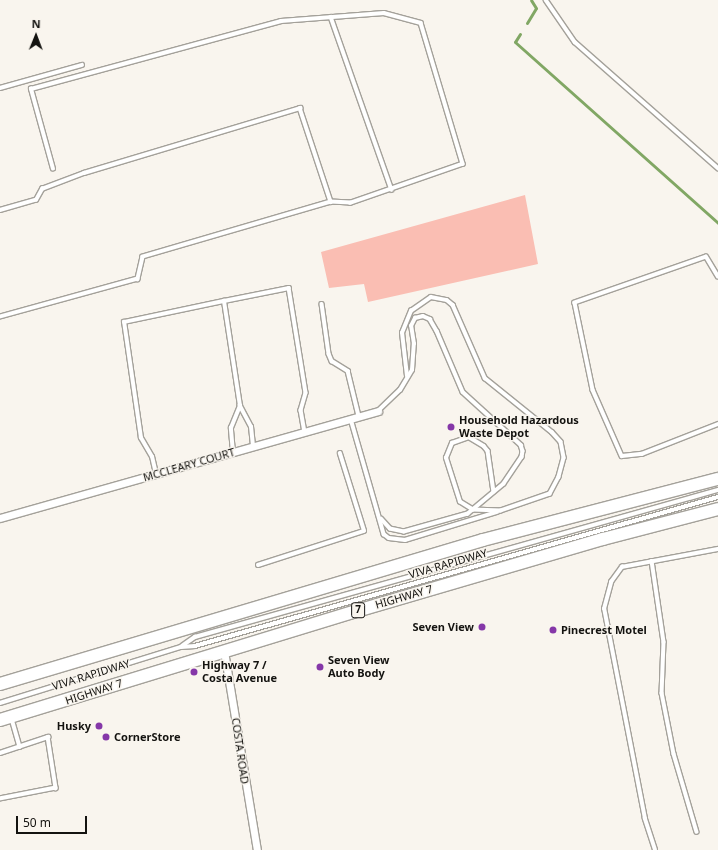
<!DOCTYPE html>
<html>
<head>
<meta charset="utf-8">
<style>
	body { margin:0 }
	#map { position:relative; width:718px; height:850px; overflow:hidden; background:#f9f5ee; font-family:"Noto Sans",sans-serif }
	div>[style] { position:absolute }
	.green>* { inset:0; background:#fabeb3 }
	.stream>* { height:3px; margin:-1.5px; padding:0 1.5px; transform-origin:1.5px; border-radius:1.5px; background:#81a764 }
	.roads { filter:drop-shadow(1px 0 #a4a19a) drop-shadow(-1px 0 #a4a19a) drop-shadow(0 1px #a4a19a) drop-shadow(0 -1px #a4a19a) }
	.lane>* { height:3.5px; margin:-1.75px; padding:0 1.75px; transform-origin:1.75px; border-radius:1.75px; background:#fff }
	.street>* { height:7px; margin:-3.5px; padding:0 3.5px; transform-origin:3.5px; border-radius:3.5px; background:#fff }
	.primary>* { height:12px; margin:-6px; padding:0 6px; transform-origin:6px; border-radius:6px; background:#fff }
	.dots>* { width:11px; height:11px; translate:-50% -50%; box-sizing:border-box; border:2px solid #f9f5ee; border-radius:50% }
	span { translate:-50% -50%; white-space:nowrap; text-align:center; line-height:1.15; -webkit-text-stroke:3px #f9f5ee; paint-order:stroke }
	.shield-label span { padding:1px 3px; background:#f9f5ee; border:1px solid; border-radius:3px; -webkit-text-stroke-width:0 }
	.shield-label { font-size:10px; color:#141310; font-weight:700 }
	.poi-label { font-size:11px; color:#141310; font-weight:700 }
	.left { translate:0 -50%; text-align:left }
	.right { translate:-100% -50%; text-align:right }
	.street-label { font-size:11px; color:#141310 }
	.north { position:absolute; left:16px; top:16px; width:40px; height:40px; -webkit-text-stroke:3px #f9f5ee; paint-order:stroke; rotate:1deg; font-size:11px; font-weight:700; line-height:16px; text-align:center; color:#141310 }
	.north::after { content:''; display:block; margin:auto; width:14px; height:18px; background:#141310; clip-path:polygon(50% 0,100% 100%,50% 72%,0 100%) }
	.scale { position:absolute; left:16px; top:816px; width:71px; height:18px; box-sizing:border-box; border:2px solid #141310; border-top:0; padding-left:5px; font-size:12px; line-height:14px; white-space:nowrap; color:#141310; -webkit-text-stroke:3px #f9f5ee; paint-order:stroke }
</style>
</head>
<body>
<div id="map">
	<div class="green">
		<i style="clip-path:polygon(525px 195px,538px 264px,368px 302px,364px 284px,329px 288px,321px 252px)"></i>
	</div>
	<div class="stream">
		<i style="left:527px;top:23px;width:17px;rotate:-59deg"></i>
		<i style="left:536px;top:8px;width:9px;rotate:-122deg"></i>
		<i style="left:520px;top:34px;width:9px;rotate:122deg"></i>
		<i style="left:515px;top:42px;width:272px;rotate:41.7deg"></i>
	</div>
	<div class="roads">
		<div class="lane">
			<i style="left:546px;top:0;width:51px;rotate:55.4deg"></i>
			<i style="left:575px;top:42px;width:191px;rotate:41.4deg"></i>
			<i style="left:331px;top:17px;width:183px;rotate:70.6deg"></i>
			<i style="left:0;top:88px;width:85px;rotate:-15.7deg"></i>
			<i style="left:53px;top:169px;width:83px;rotate:-105.4deg"></i>
			<i style="left:31px;top:89px;width:259px;rotate:-15.2deg"></i>
			<i style="left:281px;top:21px;width:103px;rotate:-4.4deg"></i>
			<i style="left:384px;top:13px;width:38px;rotate:15deg"></i>
			<i style="left:421px;top:23px;width:147px;rotate:73.4deg"></i>
			<i style="left:463px;top:164px;width:119px;rotate:160.8deg"></i>
			<i style="left:351px;top:203px;width:20px;rotate:-177deg"></i>
			<i style="left:0;top:210px;width:37px;rotate:-16deg"></i>
			<i style="left:36px;top:200px;width:13px;rotate:-61deg"></i>
			<i style="left:42px;top:189px;width:45px;rotate:-20.9deg"></i>
			<i style="left:84px;top:173px;width:226px;rotate:-16.7deg"></i>
			<i style="left:300px;top:108px;width:99px;rotate:71.7deg"></i>
			<i style="left:331px;top:202px;width:196px;rotate:163.7deg"></i>
			<i style="left:143px;top:257px;width:23px;rotate:103deg"></i>
			<i style="left:138px;top:279px;width:143px;rotate:164.6deg"></i>
			<i style="left:718px;top:277px;width:23px;rotate:-121deg"></i>
			<i style="left:706px;top:257px;width:139px;rotate:160.7deg"></i>
			<i style="left:575px;top:303px;width:89px;rotate:78.3deg"></i>
			<i style="left:593px;top:390px;width:72px;rotate:66.3deg"></i>
			<i style="left:622px;top:456px;width:20px;rotate:-6deg"></i>
			<i style="left:642px;top:454px;width:82px;rotate:-21.5deg"></i>
			<i style="left:322px;top:304px;width:50px;rotate:82deg"></i>
			<i style="left:329px;top:354px;width:8px;rotate:67deg"></i>
			<i style="left:332px;top:361px;width:19px;rotate:32deg"></i>
			<i style="left:348px;top:371px;width:46px;rotate:76.3deg"></i>
			<i style="left:407px;top:376px;width:43px;rotate:-96.6deg"></i>
			<i style="left:402px;top:333px;width:24px;rotate:-68deg"></i>
			<i style="left:411px;top:311px;width:24px;rotate:-35deg"></i>
			<i style="left:431px;top:297px;width:16px;rotate:11deg"></i>
			<i style="left:447px;top:300px;width:8px;rotate:40deg"></i>
			<i style="left:453px;top:305px;width:80px;rotate:66.3deg"></i>
			<i style="left:485px;top:378px;width:86px;rotate:38.9deg"></i>
			<i style="left:552px;top:432px;width:13px;rotate:48deg"></i>
			<i style="left:561px;top:442px;width:16px;rotate:79deg"></i>
			<i style="left:564px;top:458px;width:20px;rotate:105deg"></i>
			<i style="left:559px;top:477px;width:19px;rotate:118deg"></i>
			<i style="left:550px;top:494px;width:52px;rotate:160.9deg"></i>
			<i style="left:501px;top:511px;width:28px;rotate:-178deg"></i>
			<i style="left:473px;top:510px;width:15px;rotate:-148deg"></i>
			<i style="left:460px;top:502px;width:46px;rotate:-107.7deg"></i>
			<i style="left:446px;top:458px;width:16px;rotate:-68deg"></i>
			<i style="left:452px;top:443px;width:18px;rotate:-19deg"></i>
			<i style="left:469px;top:437px;width:17px;rotate:31deg"></i>
			<i style="left:484px;top:446px;width:6px;rotate:51deg"></i>
			<i style="left:488px;top:451px;width:41px;rotate:81.7deg"></i>
			<i style="left:378px;top:411px;width:30px;rotate:-44deg"></i>
			<i style="left:400px;top:390px;width:23px;rotate:-59deg"></i>
			<i style="left:412px;top:370px;width:26px;rotate:-86deg"></i>
			<i style="left:414px;top:344px;width:18px;rotate:-99deg"></i>
			<i style="left:411px;top:326px;width:9px;rotate:-63deg"></i>
			<i style="left:415px;top:318px;width:8px;rotate:-14deg"></i>
			<i style="left:423px;top:316px;width:8px;rotate:23deg"></i>
			<i style="left:430px;top:319px;width:14px;rotate:60deg"></i>
			<i style="left:437px;top:331px;width:66px;rotate:66.9deg"></i>
			<i style="left:463px;top:392px;width:79px;rotate:42.4deg"></i>
			<i style="left:521px;top:445px;width:6px;rotate:72deg"></i>
			<i style="left:523px;top:451px;width:6px;rotate:99deg"></i>
			<i style="left:522px;top:457px;width:32px;rotate:124deg"></i>
			<i style="left:504px;top:484px;width:47px;rotate:140.2deg"></i>
			<i style="left:468px;top:514px;width:66px;rotate:164.3deg"></i>
			<i style="left:404px;top:532px;width:14px;rotate:-168deg"></i>
			<i style="left:390px;top:529px;width:13px;rotate:-132deg"></i>
			<i style="left:351px;top:419px;width:120px;rotate:74deg"></i>
			<i style="left:384px;top:534px;width:6px;rotate:39deg"></i>
			<i style="left:389px;top:538px;width:16px;rotate:7deg"></i>
			<i style="left:405px;top:540px;width:96px;rotate:-16.9deg"></i>
			<i style="left:253px;top:446px;width:19px;rotate:-96deg"></i>
			<i style="left:251px;top:427px;width:24px;rotate:-118deg"></i>
			<i style="left:240px;top:406px;width:106px;rotate:-98.7deg"></i>
			<i style="left:224px;top:301px;width:66px;rotate:-11.3deg"></i>
			<i style="left:289px;top:288px;width:106px;rotate:80.8deg"></i>
			<i style="left:306px;top:393px;width:18px;rotate:106deg"></i>
			<i style="left:301px;top:410px;width:22px;rotate:80deg"></i>
			<i style="left:233px;top:453px;width:25px;rotate:-95deg"></i>
			<i style="left:231px;top:428px;width:24px;rotate:-68deg"></i>
			<i style="left:156px;top:474px;width:17px;rotate:-103deg"></i>
			<i style="left:152px;top:457px;width:22px;rotate:-120deg"></i>
			<i style="left:141px;top:438px;width:117px;rotate:-98.3deg"></i>
			<i style="left:124px;top:322px;width:102px;rotate:-11.9deg"></i>
			<i style="left:652px;top:561px;width:82px;rotate:81.6deg"></i>
			<i style="left:664px;top:642px;width:51px;rotate:92.2deg"></i>
			<i style="left:662px;top:693px;width:62px;rotate:78.9deg"></i>
			<i style="left:674px;top:754px;width:81px;rotate:73.6deg"></i>
			<i style="left:258px;top:565px;width:111px;rotate:-17.8deg"></i>
			<i style="left:364px;top:531px;width:81px;rotate:-107.3deg"></i>
			<i style="left:182px;top:646px;width:16px;rotate:-35deg"></i>
			<i style="left:195px;top:637px;width:543px;rotate:-15.7deg"></i>
			<i style="left:0;top:703px;width:189px;rotate:-17.2deg"></i>
			<i style="left:181px;top:647px;width:14px;rotate:-4deg"></i>
			<i style="left:195px;top:646px;width:544px;rotate:-15.9deg"></i>
			<i style="left:12px;top:719px;width:29px;rotate:74deg"></i>
			<i style="left:0;top:753px;width:51px;rotate:-18.4deg"></i>
			<i style="left:48px;top:737px;width:52px;rotate:81.1deg"></i>
			<i style="left:56px;top:788px;width:57px;rotate:168.9deg"></i>
			<i style="left:655px;top:850px;width:33px;rotate:-108deg"></i>
			<i style="left:645px;top:819px;width:214px;rotate:-101deg"></i>
			<i style="left:604px;top:609px;width:28px;rotate:-75deg"></i>
			<i style="left:611px;top:582px;width:19px;rotate:-54deg"></i>
			<i style="left:622px;top:567px;width:98px;rotate:-10.6deg"></i>
		</div>
		<div class="street">
			<i style="left:0;top:518px;width:393px;rotate:-15.8deg"></i>
			<i style="left:224px;top:651px;width:202px;rotate:80.6deg"></i>
		</div>
		<div class="primary">
			<i style="left:0;top:684px;width:504px;rotate:-16.6deg"></i>
			<i style="left:483px;top:540px;width:243px;rotate:-14.6deg"></i>
			<i style="left:0;top:720px;width:376px;rotate:-17deg"></i>
			<i style="left:360px;top:610px;width:253px;rotate:-16.3deg"></i>
			<i style="left:603px;top:539px;width:119px;rotate:-14.6deg"></i>
		</div>
	</div>
	<div class="dots">
		<i style="left:451px;top:427px;background:#8537a8"></i>
		<i style="left:482px;top:627px;background:#8537a8"></i>
		<i style="left:553px;top:630px;background:#8537a8"></i>
		<i style="left:320px;top:667px;background:#8537a8"></i>
		<i style="left:194px;top:672px;background:#8537a8"></i>
		<i style="left:99px;top:726px;background:#8537a8"></i>
		<i style="left:106px;top:737px;background:#8537a8"></i>
	</div>
	<div class="shield-label">
		<span style="left:358px;top:610px">7</span>
	</div>
	<div class="poi-label">
		<span class="left" style="left:459px;top:427px">Household Hazardous<br>Waste Depot</span>
		<span class="right" style="left:474px;top:627px">Seven View</span>
		<span class="left" style="left:561px;top:630px">Pinecrest Motel</span>
		<span class="left" style="left:328px;top:667px">Seven View<br>Auto Body</span>
		<span class="left" style="left:202px;top:672px">Highway 7 /<br>Costa Avenue</span>
		<span class="right" style="left:91px;top:726px">Husky</span>
		<span class="left" style="left:114px;top:737px">CornerStore</span>
	</div>
	<div class="street-label">
		<span style="left:189px;top:465px;rotate:-16deg">MCCLEARY COURT</span>
		<span style="left:448px;top:564px;rotate:-16deg">VIVA RAPIDWAY</span>
		<span style="left:404px;top:597px;rotate:-16deg">HIGHWAY 7</span>
		<span style="left:91px;top:675px;rotate:-17deg">VIVA RAPIDWAY</span>
		<span style="left:94px;top:692px;rotate:-18deg">HIGHWAY 7</span>
		<span style="left:240px;top:751px;rotate:82deg">COSTA ROAD</span>
	</div>
	<div class="north">N</div>
	<div class="scale">50 m</div>
</div>
</body>
</html>
